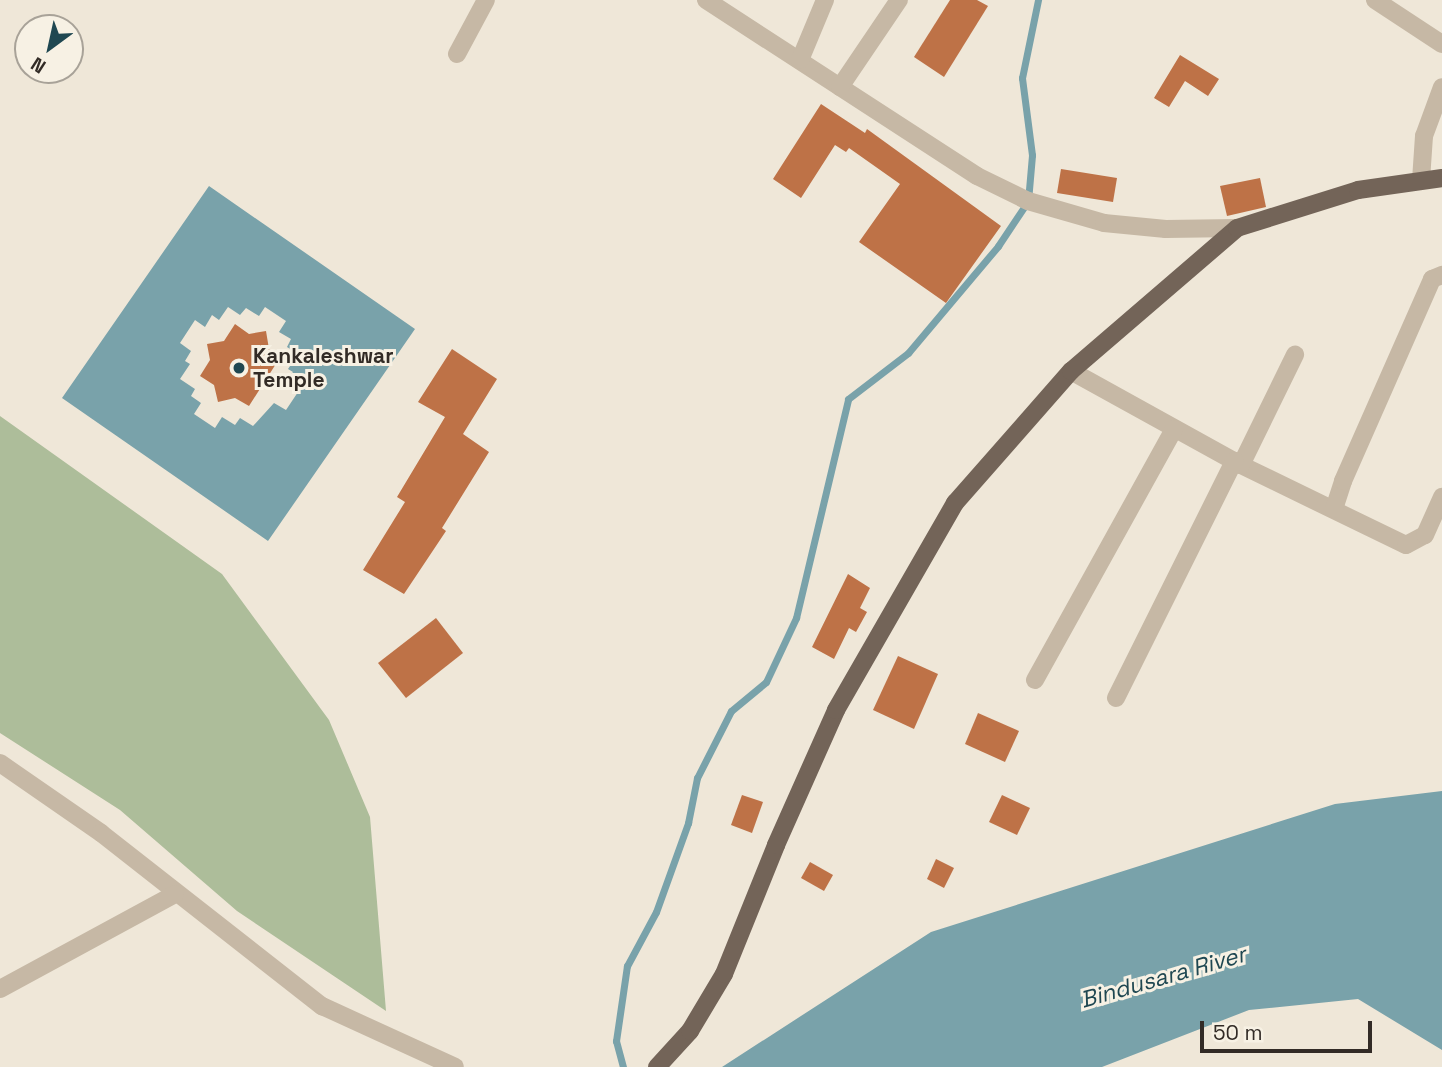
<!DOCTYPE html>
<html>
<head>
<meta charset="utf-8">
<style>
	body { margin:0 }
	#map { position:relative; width:1442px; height:1067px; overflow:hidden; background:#efe7d8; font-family:"Space Grotesk",sans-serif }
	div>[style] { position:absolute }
	.green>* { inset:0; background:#adbd9a }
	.water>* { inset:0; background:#79a2aa }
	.stream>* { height:7px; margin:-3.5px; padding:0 3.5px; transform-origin:3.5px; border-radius:3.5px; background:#79a2aa }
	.building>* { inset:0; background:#be7247 }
	.minor>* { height:18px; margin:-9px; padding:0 9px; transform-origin:9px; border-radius:9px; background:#c6b8a5 }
	.primary>* { height:18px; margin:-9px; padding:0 9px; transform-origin:9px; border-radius:9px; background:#736458 }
	.dots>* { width:19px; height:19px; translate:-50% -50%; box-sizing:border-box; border:4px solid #f7f1e4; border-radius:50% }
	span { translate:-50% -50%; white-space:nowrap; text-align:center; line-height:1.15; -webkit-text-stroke:6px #f7f1e4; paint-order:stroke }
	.poi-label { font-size:21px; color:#322b26; font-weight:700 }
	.left { translate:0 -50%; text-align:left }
	.water-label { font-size:23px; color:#1f4751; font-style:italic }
	.north { position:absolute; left:14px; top:14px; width:70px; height:70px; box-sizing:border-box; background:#f7f1e4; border:2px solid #a8a298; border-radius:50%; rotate:213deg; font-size:19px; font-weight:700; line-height:28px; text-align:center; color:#322b26 }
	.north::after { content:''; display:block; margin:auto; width:24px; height:32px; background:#1f4751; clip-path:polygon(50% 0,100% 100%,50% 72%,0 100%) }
	.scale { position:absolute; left:1200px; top:1021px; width:172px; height:32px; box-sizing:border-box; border:4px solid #322b26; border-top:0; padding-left:9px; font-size:21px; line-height:24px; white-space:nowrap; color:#322b26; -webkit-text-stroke:5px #f7f1e4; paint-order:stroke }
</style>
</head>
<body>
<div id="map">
	<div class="green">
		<i style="clip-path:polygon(0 416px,222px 574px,329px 720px,370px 817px,386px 1011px,237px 911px,120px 810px,0 733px)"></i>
	</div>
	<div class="water">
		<i style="clip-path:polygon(evenodd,209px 186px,415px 329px,268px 541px,62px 398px,209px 186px,228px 307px,240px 315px,246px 308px,259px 316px,265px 307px,286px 321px,279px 332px,291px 339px,287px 347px,298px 354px,288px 369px,293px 372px,285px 383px,298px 392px,286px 410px,274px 403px,253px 426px,240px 418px,235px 425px,222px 417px,215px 428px,194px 414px,201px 403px,191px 396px,195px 389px,180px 379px,190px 364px,185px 361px,191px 351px,180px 343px,195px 320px,205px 327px,212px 315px,219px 320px,228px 307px)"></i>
		<i style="clip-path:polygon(1442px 791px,1442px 1050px,1358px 999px,1249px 1010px,1102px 1067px,722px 1067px,931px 932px,1335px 804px)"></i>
	</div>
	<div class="stream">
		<i style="left:623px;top:1067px;width:27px;rotate:-105deg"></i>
		<i style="left:616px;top:1041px;width:76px;rotate:-81.7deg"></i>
		<i style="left:627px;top:966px;width:61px;rotate:-61.8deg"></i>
		<i style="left:656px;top:912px;width:95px;rotate:-70.2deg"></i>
		<i style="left:688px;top:823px;width:46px;rotate:-78.7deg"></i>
		<i style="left:697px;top:778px;width:75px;rotate:-63.1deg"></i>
		<i style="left:731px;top:711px;width:45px;rotate:-39.6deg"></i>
		<i style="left:766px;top:682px;width:71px;rotate:-64.9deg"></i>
		<i style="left:796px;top:618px;width:225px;rotate:-76.6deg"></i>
		<i style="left:848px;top:399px;width:76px;rotate:-37.5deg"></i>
		<i style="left:908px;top:353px;width:140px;rotate:-49.9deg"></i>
		<i style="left:998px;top:246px;width:54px;rotate:-56.3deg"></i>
		<i style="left:1028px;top:201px;width:46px;rotate:-85deg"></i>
		<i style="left:1032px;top:155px;width:78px;rotate:-97.4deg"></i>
		<i style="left:1022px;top:78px;width:80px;rotate:-78.4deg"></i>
	</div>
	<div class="building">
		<i style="clip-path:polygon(950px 0,977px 0,988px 6px,944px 77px,914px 57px)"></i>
		<i style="clip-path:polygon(1180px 55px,1219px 79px,1208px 96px,1185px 81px,1169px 107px,1154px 98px)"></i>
		<i style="clip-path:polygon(821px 104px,865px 133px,867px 129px,1001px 226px,946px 303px,859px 242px,900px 184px,849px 148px,846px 152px,835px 145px,801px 198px,773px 179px)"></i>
		<i style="clip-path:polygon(1061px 169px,1117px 178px,1113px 202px,1057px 193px)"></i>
		<i style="clip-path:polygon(1260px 178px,1266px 207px,1227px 216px,1220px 186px)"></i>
		<i style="clip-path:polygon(235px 324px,249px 334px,266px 331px,269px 349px,281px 356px,249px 406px,235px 398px,218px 402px,214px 385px,200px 376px,210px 360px,207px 344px,224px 341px)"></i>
		<i style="clip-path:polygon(452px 349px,497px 379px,463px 434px,489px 452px,442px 528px,446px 531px,404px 594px,363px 570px,405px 502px,397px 497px,445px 417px,418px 402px)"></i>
		<i style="clip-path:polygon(848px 574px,870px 588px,860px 608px,867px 612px,856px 632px,849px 628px,834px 659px,812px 647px)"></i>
		<i style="clip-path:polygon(436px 618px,463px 653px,406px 698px,378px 663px)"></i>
		<i style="clip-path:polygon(898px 656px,938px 674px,914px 729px,873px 710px)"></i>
		<i style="clip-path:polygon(978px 713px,1019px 731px,1005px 762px,965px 744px)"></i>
		<i style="clip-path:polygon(742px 795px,763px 802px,752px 833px,731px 825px)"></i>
		<i style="clip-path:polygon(1002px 795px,1030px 808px,1017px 835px,989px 822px)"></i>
		<i style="clip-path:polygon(936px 859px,954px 868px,944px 888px,927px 879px)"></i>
		<i style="clip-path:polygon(810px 862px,833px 875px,824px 891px,801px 878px)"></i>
	</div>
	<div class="minor">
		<i style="left:706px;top:0;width:323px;rotate:33deg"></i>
		<i style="left:977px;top:176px;width:57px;rotate:26.1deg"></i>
		<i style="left:1028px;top:201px;width:79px;rotate:16.1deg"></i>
		<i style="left:1104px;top:223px;width:62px;rotate:5.5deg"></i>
		<i style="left:1166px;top:229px;width:71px;rotate:-0.8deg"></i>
		<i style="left:1375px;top:0;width:80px;rotate:33.3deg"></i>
		<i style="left:457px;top:54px;width:61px;rotate:-61.8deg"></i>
		<i style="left:800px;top:60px;width:65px;rotate:-67.4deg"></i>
		<i style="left:840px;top:87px;width:105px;rotate:-55.9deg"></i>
		<i style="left:1421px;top:180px;width:44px;rotate:-86.1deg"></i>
		<i style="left:1424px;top:136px;width:52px;rotate:-69.8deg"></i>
		<i style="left:1071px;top:371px;width:194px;rotate:28.9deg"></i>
		<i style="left:1241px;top:465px;width:183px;rotate:25.9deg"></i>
		<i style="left:1406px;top:545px;width:21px;rotate:-28deg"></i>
		<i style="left:1425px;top:535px;width:42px;rotate:-65.9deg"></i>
		<i style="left:1241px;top:465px;width:123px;rotate:-63.9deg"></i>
		<i style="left:1334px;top:509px;width:29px;rotate:-72deg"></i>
		<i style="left:1343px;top:481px;width:221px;rotate:-66.2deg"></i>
		<i style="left:1432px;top:279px;width:11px;rotate:-22deg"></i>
		<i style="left:1035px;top:680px;width:287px;rotate:-61deg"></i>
		<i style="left:1116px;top:698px;width:265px;rotate:-63.5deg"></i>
		<i style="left:0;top:763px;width:123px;rotate:34.7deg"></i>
		<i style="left:101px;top:833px;width:281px;rotate:38.1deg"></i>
		<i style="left:322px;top:1006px;width:146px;rotate:24.6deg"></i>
		<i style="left:0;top:989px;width:199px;rotate:-28.5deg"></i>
	</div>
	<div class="primary">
		<i style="left:657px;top:1067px;width:49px;rotate:-47.5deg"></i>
		<i style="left:690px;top:1031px;width:66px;rotate:-59.2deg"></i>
		<i style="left:724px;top:974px;width:139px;rotate:-68deg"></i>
		<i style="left:776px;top:845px;width:148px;rotate:-66deg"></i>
		<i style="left:836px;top:710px;width:239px;rotate:-60.1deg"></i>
		<i style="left:955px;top:503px;width:176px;rotate:-48.7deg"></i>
		<i style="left:1071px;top:371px;width:219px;rotate:-40.7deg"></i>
		<i style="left:1237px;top:228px;width:127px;rotate:-17.4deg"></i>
		<i style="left:1358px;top:190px;width:85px;rotate:-8.1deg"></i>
	</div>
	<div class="dots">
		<i style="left:239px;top:368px;background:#1f4751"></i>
	</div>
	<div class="poi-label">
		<span class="left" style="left:253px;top:368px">Kankaleshwar<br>Temple</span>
	</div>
	<div class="water-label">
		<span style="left:1163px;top:977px;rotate:-16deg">Bindusara River</span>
	</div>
	<div class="north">N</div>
	<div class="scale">50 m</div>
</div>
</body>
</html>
